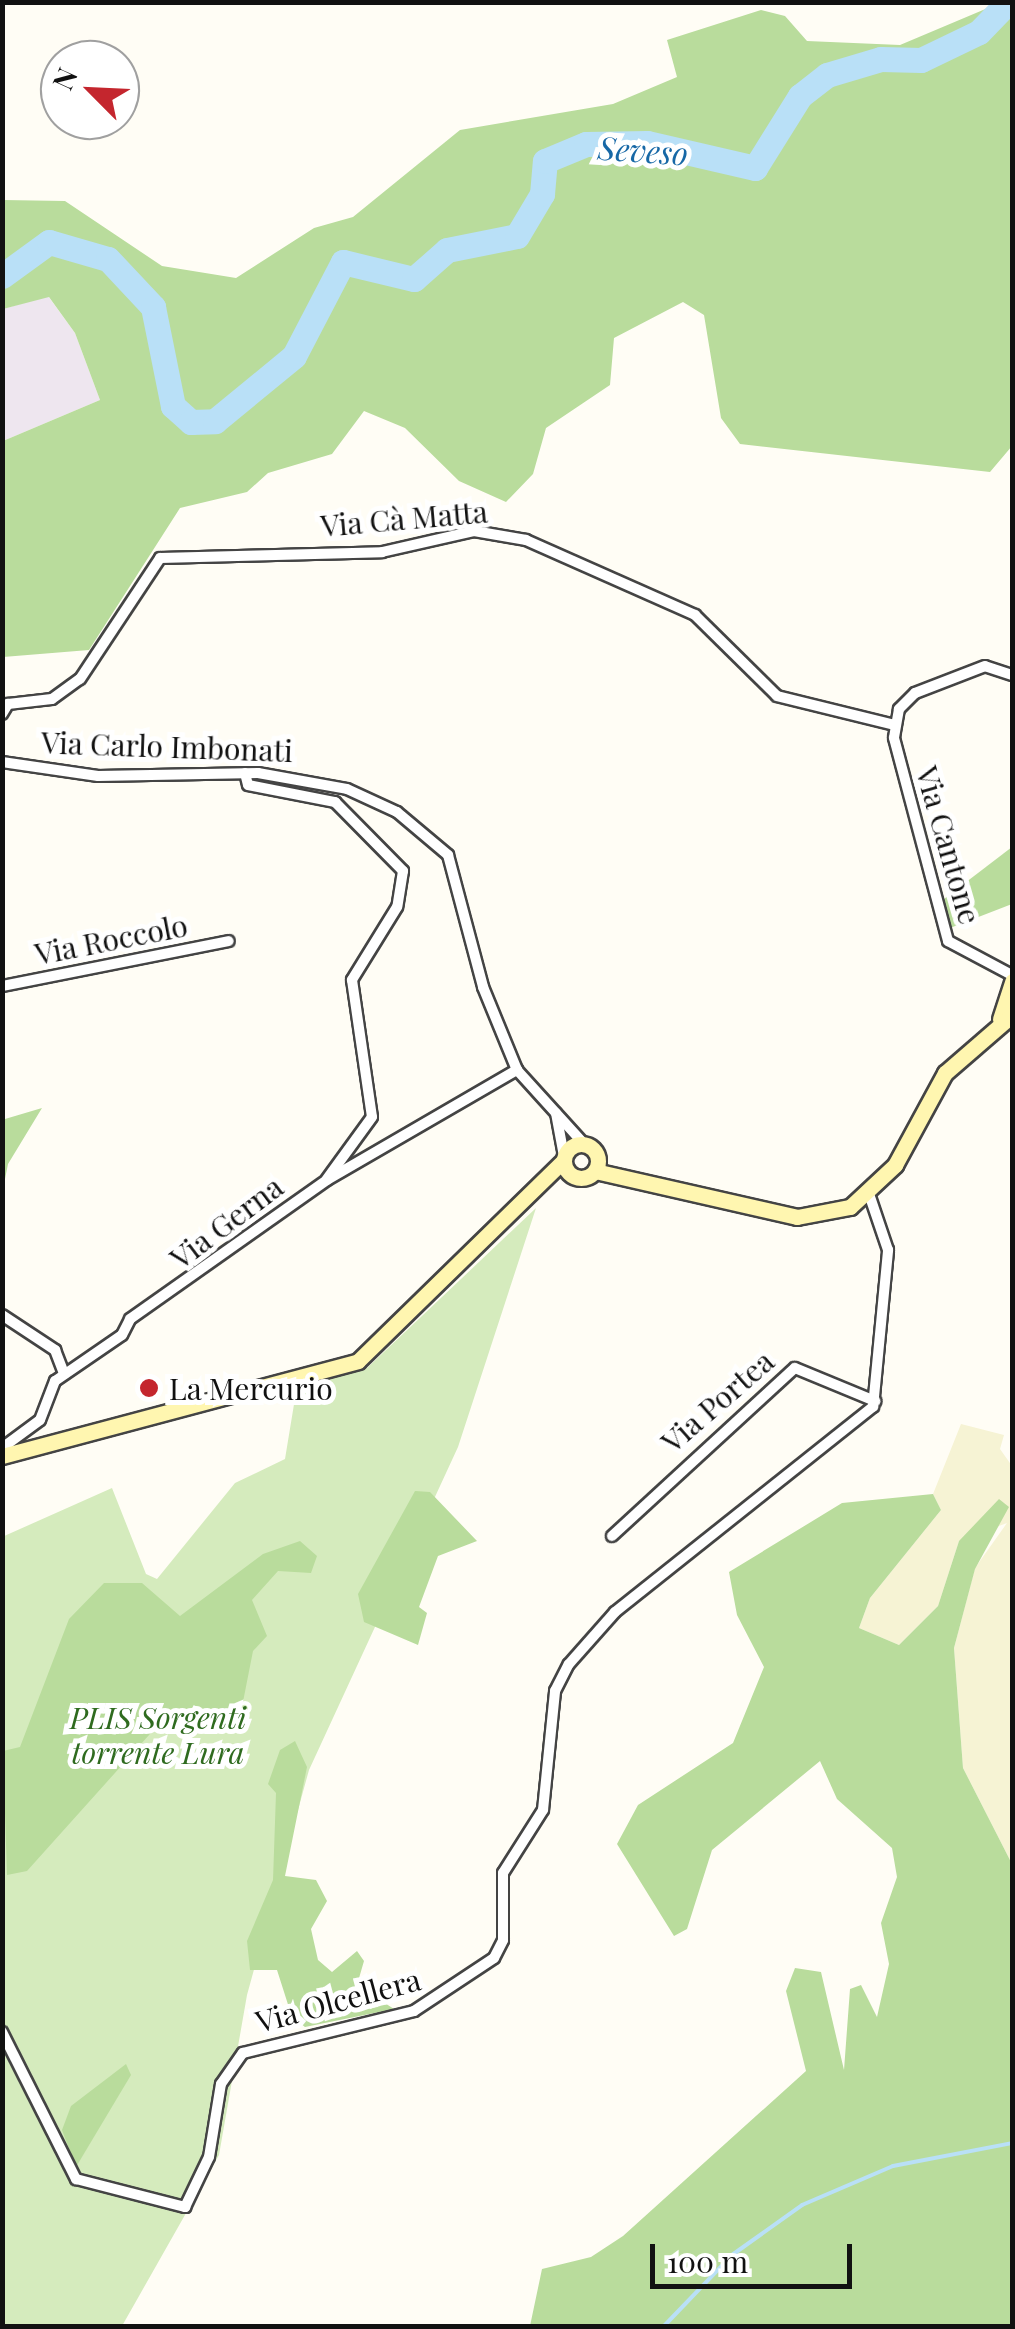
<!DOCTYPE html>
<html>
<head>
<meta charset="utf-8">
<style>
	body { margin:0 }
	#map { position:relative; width:1015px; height:2329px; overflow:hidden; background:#fffdf5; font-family:"Playfair Display",serif }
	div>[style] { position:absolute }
	.industrial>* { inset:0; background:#eee6ef }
	.farmland>* { inset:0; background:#f6f3d4 }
	.green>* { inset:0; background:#d5ebbd }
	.forest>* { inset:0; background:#b9dc9c }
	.stream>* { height:4px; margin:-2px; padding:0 2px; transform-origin:2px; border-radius:2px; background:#b9e0f7 }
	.river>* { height:25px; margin:-12.5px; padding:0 12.5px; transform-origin:12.5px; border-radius:12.5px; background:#b9e0f7 }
	.roads { filter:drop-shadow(2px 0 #444) drop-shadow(-2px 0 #444) drop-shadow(0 2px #444) drop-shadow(0 -2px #444) }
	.street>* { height:10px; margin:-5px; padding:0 5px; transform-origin:5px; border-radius:5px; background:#fff }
	.secondary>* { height:15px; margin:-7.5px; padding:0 7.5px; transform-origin:7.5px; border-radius:7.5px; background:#fff6b0 }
	.secondary>.ring { margin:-7.5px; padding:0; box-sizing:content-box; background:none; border:15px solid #fff6b0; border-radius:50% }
	.dots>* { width:28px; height:28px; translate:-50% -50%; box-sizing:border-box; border:5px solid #fff; border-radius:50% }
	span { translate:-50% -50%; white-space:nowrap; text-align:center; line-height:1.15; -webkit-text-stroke:10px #fff; paint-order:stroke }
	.street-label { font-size:30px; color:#111 }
	.poi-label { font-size:30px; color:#111 }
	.left { translate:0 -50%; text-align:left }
	.park-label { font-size:30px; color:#2f6b1f; font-style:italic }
	.water-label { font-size:32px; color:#1768a6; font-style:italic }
	.frame { position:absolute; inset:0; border:5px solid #111; pointer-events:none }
	.north { position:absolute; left:40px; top:40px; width:100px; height:100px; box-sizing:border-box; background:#fff; border:2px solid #a0a0a0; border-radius:50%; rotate:294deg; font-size:28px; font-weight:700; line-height:40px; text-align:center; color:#111 }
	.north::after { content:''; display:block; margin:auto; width:35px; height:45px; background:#c4262e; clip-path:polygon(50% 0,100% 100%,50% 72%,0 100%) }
	.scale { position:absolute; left:650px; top:2244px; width:202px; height:45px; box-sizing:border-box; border:5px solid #111; border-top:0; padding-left:12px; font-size:30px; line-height:35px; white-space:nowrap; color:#111; -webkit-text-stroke:8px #fff; paint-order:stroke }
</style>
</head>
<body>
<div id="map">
	<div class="industrial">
		<i style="clip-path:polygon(48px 296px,75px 333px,100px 400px,3px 441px,3px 309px)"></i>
	</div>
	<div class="farmland">
		<i style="clip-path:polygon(961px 1424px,1004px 1435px,1000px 1449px,1012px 1466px,1012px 1864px,963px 1768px,954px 1648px,975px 1568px,1007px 1523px,959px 1541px,938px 1606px,899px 1645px,859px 1628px,870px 1598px,941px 1510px,933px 1494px)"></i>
	</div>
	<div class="green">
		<i style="clip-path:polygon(536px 1208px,458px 1447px,309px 1770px,247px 1995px,219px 2155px,122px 2326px,3px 2326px,2px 1537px,112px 1488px,146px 1574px,157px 1579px,235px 1483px,285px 1459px,297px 1386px,367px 1368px)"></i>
	</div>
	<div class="forest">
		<i style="clip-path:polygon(1002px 2px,1012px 3px,1012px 446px,990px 472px,740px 444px,721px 418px,704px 315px,683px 302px,614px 338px,610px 385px,546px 428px,533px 474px,506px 502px,459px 481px,405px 428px,364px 411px,332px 454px,268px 473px,247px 492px,180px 508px,89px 650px,3px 657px,3px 441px,100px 400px,75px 333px,49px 297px,3px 309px,3px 200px,65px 201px,162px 266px,236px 278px,314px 228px,353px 217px,460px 130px,613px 104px,677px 77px,667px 40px,761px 10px,785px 16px,807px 41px,900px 45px)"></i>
		<i style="clip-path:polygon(1012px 847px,1012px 904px,950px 928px,944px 899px)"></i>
		<i style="clip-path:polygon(42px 1108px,8px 1164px,3px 1189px,3px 1110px,5px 1119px)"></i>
		<i style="clip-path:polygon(415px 1491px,430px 1492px,477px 1541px,438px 1556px,419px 1607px,427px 1613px,418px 1645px,364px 1622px,358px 1594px)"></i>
		<i style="clip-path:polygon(933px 1494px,941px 1510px,870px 1598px,859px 1628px,899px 1645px,938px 1606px,959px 1541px,999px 1499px,1009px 1507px,975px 1569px,954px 1648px,963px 1768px,1012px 1864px,1012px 2326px,530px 2326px,542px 2269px,591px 2257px,623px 2236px,806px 2071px,786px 1991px,795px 1968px,821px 1972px,844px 2070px,850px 1989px,861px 1985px,877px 2017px,889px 1964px,881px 1923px,897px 1877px,892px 1848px,837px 1799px,820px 1761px,712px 1850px,687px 1929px,674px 1936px,617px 1844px,638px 1805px,733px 1743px,764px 1667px,737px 1615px,729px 1572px,842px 1503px)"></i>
		<i style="clip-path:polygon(300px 1541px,317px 1556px,311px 1573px,278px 1571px,252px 1600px,267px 1636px,253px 1651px,241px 1712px,158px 1725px,27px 1871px,7px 1875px,3px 1751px,20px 1747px,69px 1619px,104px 1583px,142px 1583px,180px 1616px,263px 1554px)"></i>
		<i style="clip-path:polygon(295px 1741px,307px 1767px,285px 1876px,316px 1880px,327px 1901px,311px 1929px,318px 1960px,332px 1972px,357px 1951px,364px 1961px,357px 1985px,394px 2009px,305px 2027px,292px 2017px,277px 1970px,250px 1970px,247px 1941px,273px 1880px,276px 1793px,268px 1784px,280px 1750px)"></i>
		<i style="clip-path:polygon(126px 2064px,131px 2075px,76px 2167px,62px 2130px,71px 2106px)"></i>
	</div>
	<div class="stream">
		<i style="left:664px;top:2326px;width:98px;rotate:-46.2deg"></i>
		<i style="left:732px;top:2255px;width:86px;rotate:-35.5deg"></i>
		<i style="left:802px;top:2205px;width:99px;rotate:-23.2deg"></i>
		<i style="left:893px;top:2166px;width:121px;rotate:-10.9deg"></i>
	</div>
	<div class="river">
		<i style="left:2px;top:276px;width:58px;rotate:-35.9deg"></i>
		<i style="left:49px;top:242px;width:61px;rotate:16.1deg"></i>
		<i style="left:108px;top:259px;width:66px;rotate:46.8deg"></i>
		<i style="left:153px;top:307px;width:101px;rotate:78.6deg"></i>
		<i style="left:173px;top:406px;width:24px;rotate:42deg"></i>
		<i style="left:191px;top:422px;width:24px;rotate:-2deg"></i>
		<i style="left:215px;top:421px;width:102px;rotate:-39.4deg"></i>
		<i style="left:294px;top:356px;width:106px;rotate:-62.5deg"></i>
		<i style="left:343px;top:262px;width:73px;rotate:13.5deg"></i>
		<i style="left:414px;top:279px;width:44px;rotate:-41.3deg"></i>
		<i style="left:447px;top:250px;width:71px;rotate:-11.3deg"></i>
		<i style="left:517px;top:236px;width:49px;rotate:-59.2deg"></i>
		<i style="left:542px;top:194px;width:33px;rotate:-85deg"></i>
		<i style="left:545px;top:161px;width:44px;rotate:-22.5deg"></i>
		<i style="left:586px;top:144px;width:61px;rotate:-0.9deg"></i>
		<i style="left:647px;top:143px;width:111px;rotate:13deg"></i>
		<i style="left:755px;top:168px;width:85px;rotate:-58deg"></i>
		<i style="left:800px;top:96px;width:34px;rotate:-38deg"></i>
		<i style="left:827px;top:75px;width:56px;rotate:-16.5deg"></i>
		<i style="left:881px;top:59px;width:40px;rotate:1.4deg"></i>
		<i style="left:921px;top:60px;width:64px;rotate:-25.8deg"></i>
		<i style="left:979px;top:32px;width:42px;rotate:-46deg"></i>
	</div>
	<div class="roads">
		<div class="street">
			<i style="left:1012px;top:675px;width:28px;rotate:-162deg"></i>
			<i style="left:985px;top:666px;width:75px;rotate:158.9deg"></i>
			<i style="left:915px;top:693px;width:23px;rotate:135deg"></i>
			<i style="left:899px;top:709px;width:29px;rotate:100deg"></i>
			<i style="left:894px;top:738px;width:210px;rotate:75.1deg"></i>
			<i style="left:948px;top:941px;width:72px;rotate:28deg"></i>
			<i style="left:2px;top:714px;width:12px;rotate:-59deg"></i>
			<i style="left:8px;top:704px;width:44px;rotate:-6.5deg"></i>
			<i style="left:52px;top:699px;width:34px;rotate:-36deg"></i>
			<i style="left:80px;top:679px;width:145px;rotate:-56.5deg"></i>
			<i style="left:160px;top:558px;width:222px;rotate:-1.5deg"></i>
			<i style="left:382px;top:552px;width:94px;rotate:-12.9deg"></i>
			<i style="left:474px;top:531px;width:53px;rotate:9.8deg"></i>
			<i style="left:526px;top:540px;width:185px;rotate:23.9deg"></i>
			<i style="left:695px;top:615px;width:115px;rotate:44.6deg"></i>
			<i style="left:777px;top:696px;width:122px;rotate:13.8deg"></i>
			<i style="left:2px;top:762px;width:97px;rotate:8.3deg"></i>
			<i style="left:98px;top:776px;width:160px;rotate:-1.1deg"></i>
			<i style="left:258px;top:773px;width:90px;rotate:10.2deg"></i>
			<i style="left:347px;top:789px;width:55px;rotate:24.7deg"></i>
			<i style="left:397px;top:812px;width:67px;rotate:40.1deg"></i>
			<i style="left:448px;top:855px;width:137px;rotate:75.1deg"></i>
			<i style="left:483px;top:987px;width:90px;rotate:67.7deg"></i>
			<i style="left:517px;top:1070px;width:100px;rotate:47.8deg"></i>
			<i style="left:245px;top:773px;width:12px;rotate:76deg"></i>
			<i style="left:248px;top:785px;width:89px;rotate:11.1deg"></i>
			<i style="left:335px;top:802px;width:97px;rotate:45.4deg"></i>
			<i style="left:403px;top:871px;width:36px;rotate:99deg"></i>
			<i style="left:397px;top:907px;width:86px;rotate:121.7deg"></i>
			<i style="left:352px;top:980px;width:138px;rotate:81.7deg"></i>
			<i style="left:372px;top:1117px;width:77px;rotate:126deg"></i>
			<i style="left:2px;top:986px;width:231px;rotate:-11.2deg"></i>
			<i style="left:556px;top:1113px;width:44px;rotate:79.5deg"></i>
			<i style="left:2px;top:1315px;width:64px;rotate:33.4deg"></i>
			<i style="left:55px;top:1350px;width:25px;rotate:69deg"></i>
			<i style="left:2px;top:1448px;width:47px;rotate:-36.4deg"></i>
			<i style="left:40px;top:1420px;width:42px;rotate:-69deg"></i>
			<i style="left:55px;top:1381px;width:81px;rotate:-34.5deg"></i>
			<i style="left:122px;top:1335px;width:18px;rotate:-63deg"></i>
			<i style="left:130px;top:1319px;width:241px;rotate:-35.2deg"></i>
			<i style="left:327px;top:1180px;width:220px;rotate:-30.1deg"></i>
			<i style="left:612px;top:1536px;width:248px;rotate:-42.6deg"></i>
			<i style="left:795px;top:1368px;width:87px;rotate:22.4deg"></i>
			<i style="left:2px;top:2032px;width:165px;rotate:63.3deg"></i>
			<i style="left:76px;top:2179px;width:113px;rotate:14.4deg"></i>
			<i style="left:185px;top:2207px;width:55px;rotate:-64.4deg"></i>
			<i style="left:209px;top:2157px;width:74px;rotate:-80.7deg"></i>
			<i style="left:221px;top:2084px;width:38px;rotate:-55deg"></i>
			<i style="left:243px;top:2053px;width:176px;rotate:-13.8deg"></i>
			<i style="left:414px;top:2011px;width:96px;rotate:-33.5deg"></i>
			<i style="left:494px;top:1958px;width:20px;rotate:-63deg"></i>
			<i style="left:503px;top:1940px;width:67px;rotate:-90deg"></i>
			<i style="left:503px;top:1873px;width:75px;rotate:-57.6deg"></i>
			<i style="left:543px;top:1810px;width:120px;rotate:-84.2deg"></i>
			<i style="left:555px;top:1691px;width:30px;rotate:-63deg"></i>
			<i style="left:569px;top:1664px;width:69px;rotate:-48.5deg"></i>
			<i style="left:615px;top:1612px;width:330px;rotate:-38.5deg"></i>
			<i style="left:873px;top:1407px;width:158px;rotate:-84.5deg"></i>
			<i style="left:888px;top:1250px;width:59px;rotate:-108.7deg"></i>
		</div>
		<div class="secondary">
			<i style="left:1000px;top:1019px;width:40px;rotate:-72deg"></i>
			<i class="ring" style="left:564px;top:1144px;width:19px;height:19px"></i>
			<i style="left:595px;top:1171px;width:207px;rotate:12.8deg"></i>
			<i style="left:797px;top:1217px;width:54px;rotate:-10.7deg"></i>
			<i style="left:850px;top:1207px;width:62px;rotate:-43deg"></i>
			<i style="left:895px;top:1165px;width:105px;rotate:-61.5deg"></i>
			<i style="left:945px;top:1073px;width:89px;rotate:-40.9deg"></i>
			<i style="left:2px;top:1456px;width:368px;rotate:-14.9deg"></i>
			<i style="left:358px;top:1361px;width:286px;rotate:-44.3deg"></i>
		</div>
	</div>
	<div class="dots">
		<i style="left:149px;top:1388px;background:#c4262e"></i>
	</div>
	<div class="street-label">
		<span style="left:404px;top:518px;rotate:-5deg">Via Cà Matta</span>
		<span style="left:167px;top:746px;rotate:2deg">Via Carlo Imbonati</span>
		<span style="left:949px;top:845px;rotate:74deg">Via Cantone</span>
		<span style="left:111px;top:939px;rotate:-11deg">Via Roccolo</span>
		<span style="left:226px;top:1222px;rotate:-37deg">Via Gerna</span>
		<span style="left:717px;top:1401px;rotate:-41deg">Via Portea</span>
		<span style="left:338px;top:2000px;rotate:-15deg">Via Olcellera</span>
	</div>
	<div class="poi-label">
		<span class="left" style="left:169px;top:1388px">La Mercurio</span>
	</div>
	<div class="park-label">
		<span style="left:158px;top:1734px">PLIS Sorgenti<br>torrente Lura</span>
	</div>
	<div class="water-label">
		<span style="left:643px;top:150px;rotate:4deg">Seveso</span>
	</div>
	<div class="frame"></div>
	<div class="north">N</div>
	<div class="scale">100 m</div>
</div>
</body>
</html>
